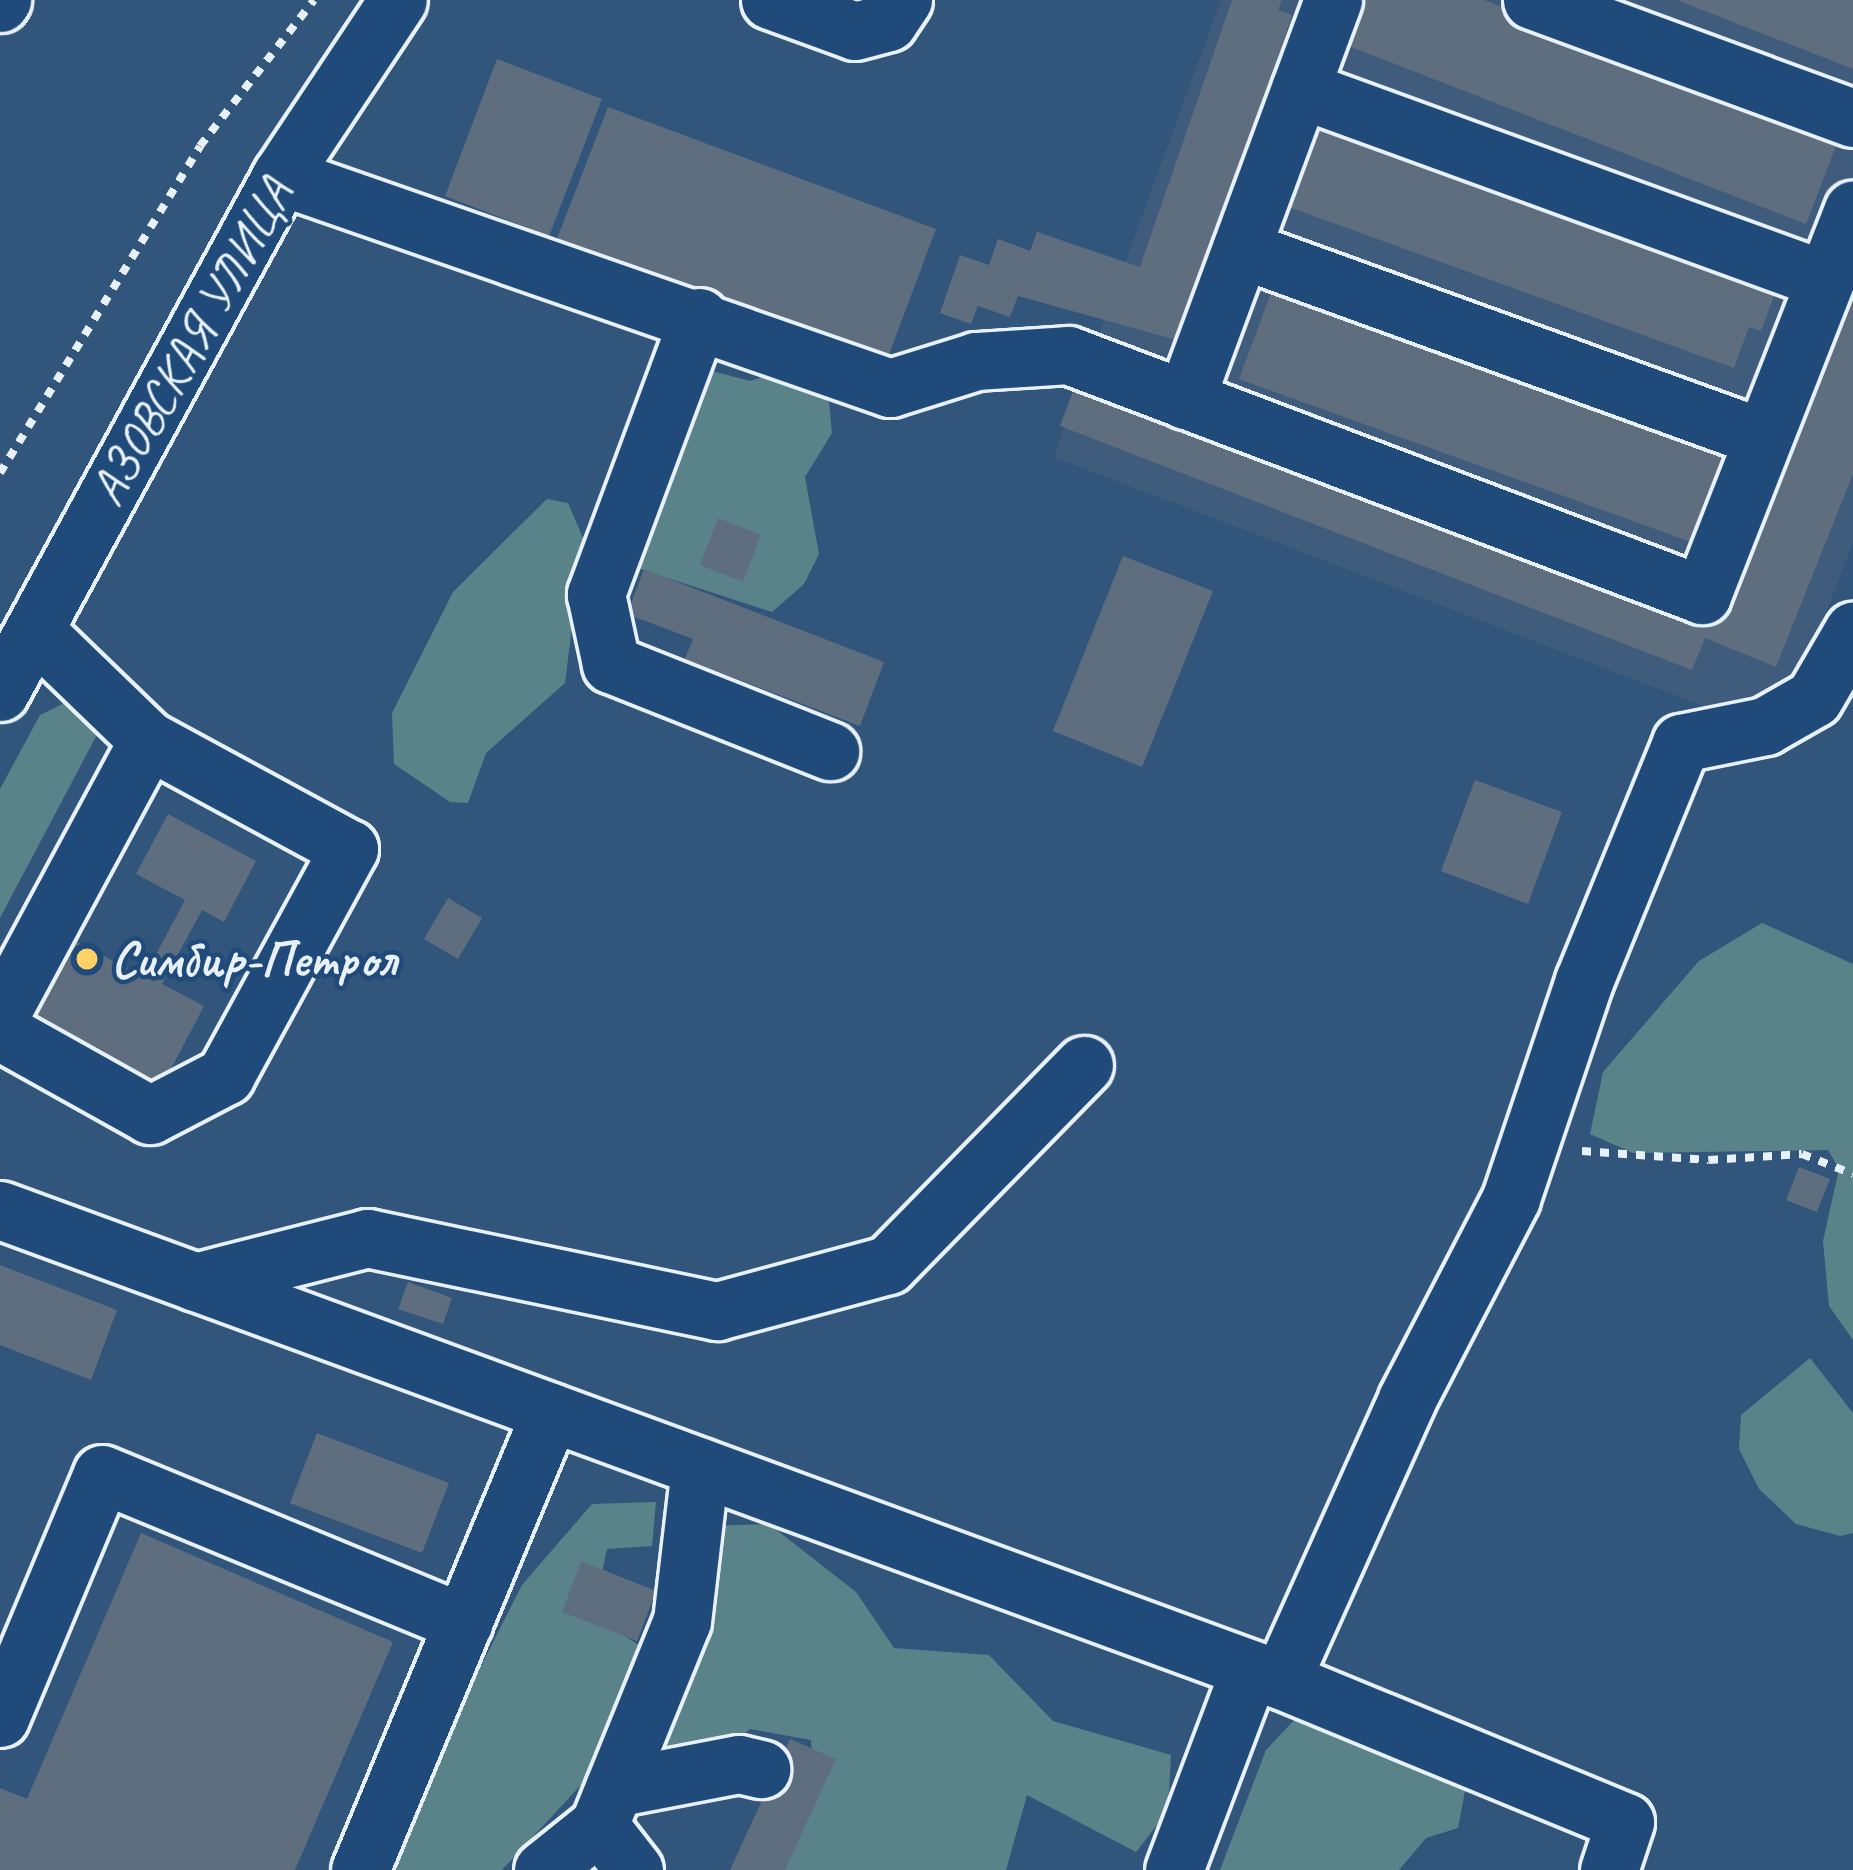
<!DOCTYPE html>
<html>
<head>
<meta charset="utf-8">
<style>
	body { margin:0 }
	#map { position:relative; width:1853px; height:1870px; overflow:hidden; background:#32557c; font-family:Caveat,sans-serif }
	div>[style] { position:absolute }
	.built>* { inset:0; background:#405c7d }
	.green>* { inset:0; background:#5a8389 }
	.building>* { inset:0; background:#5f6e7f }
	.path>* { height:8px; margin-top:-4px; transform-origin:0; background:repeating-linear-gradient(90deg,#e8f1f8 0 9px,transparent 0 18px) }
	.roads { filter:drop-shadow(3px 0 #e8f1f8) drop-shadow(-3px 0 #e8f1f8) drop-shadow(0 3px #e8f1f8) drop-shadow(0 -3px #e8f1f8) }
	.minor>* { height:57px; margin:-28.5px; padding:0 28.5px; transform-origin:28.5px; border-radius:28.5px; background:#1f4a7a }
	.dots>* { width:33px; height:33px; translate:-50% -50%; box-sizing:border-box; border:6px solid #1f4a7a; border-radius:50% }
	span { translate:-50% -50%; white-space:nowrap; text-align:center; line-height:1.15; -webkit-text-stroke:9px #1f4a7a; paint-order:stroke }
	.street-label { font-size:51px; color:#e8f1f8 }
	.poi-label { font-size:51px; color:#e8f1f8; font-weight:700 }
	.left { translate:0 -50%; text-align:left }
</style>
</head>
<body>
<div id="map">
	<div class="built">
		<i style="clip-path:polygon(1221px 0,1853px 0,1853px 542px,1802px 675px,1719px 712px,1054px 457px)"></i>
	</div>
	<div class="green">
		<i style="clip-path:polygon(708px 370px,750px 381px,780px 372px,829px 402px,832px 433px,805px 477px,819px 554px,804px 584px,772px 612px,634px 567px)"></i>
		<i style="clip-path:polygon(547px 499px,568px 503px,583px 538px,565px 683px,486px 753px,468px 803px,450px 802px,394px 764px,392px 713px,453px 592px)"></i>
		<i style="clip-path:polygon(71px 700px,99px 731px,0 918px,0 789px,40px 715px)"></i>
		<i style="clip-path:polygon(1762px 923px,1853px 964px,1853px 1340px,1829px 1306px,1823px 1241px,1839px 1169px,1828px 1150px,1633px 1153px,1590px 1134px,1603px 1072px,1699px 961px)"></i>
		<i style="clip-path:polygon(1810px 1358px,1853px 1413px,1853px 1533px,1840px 1536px,1796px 1524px,1759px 1489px,1739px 1449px,1741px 1415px)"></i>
		<i style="clip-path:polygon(656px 1502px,652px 1546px,607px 1549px,593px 1615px,654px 1655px,701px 1526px,769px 1524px,856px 1592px,894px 1648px,989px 1655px,1053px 1721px,1171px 1755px,1168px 1811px,1136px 1852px,1027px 1795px,1006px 1870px,777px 1870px,814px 1787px,811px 1740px,750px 1729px,705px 1764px,580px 1786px,502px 1870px,396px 1870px,423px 1780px,522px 1585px,592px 1504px)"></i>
		<i style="clip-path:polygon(1299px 1715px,1429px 1729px,1465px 1791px,1458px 1828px,1426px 1838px,1399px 1870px,1220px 1870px,1266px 1750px)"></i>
	</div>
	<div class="building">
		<i style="clip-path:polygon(1232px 0,1282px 0,1278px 10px,1292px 15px,1180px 341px,1018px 296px,1010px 317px,978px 306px,971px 324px,940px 313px,960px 255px,989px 265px,998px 239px,1030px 251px,1037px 232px,1140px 267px)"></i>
		<i style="clip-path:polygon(1352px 0,1484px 0,1839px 138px,1806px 224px,1336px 41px)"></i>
		<i style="clip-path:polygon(1677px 0,1853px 0,1853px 69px)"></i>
		<i style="clip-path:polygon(497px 59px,602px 99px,549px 236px,445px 196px)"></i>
		<i style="clip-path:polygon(608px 107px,936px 229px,884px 368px,555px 244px)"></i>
		<i style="clip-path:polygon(1321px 118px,1779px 282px,1761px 331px,1749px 327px,1734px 368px,1289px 207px)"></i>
		<i style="clip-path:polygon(1853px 271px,1853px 474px,1776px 667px,1705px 638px,1692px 670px,1060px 426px,1080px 373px,1715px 617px)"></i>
		<i style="clip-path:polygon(1274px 285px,1728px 449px,1694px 543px,1239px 379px)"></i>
		<i style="clip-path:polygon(718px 518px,761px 535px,743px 582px,700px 565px)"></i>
		<i style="clip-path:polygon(1123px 556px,1213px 591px,1142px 767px,1053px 731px)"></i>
		<i style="clip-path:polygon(644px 569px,884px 662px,860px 726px,685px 659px,693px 639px,627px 614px)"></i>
		<i style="clip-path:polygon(1475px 780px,1562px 812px,1528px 904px,1441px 871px)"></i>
		<i style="clip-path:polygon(168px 814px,256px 861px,224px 922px,202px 910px,162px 984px,204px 1006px,161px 1088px,33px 1019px,75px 941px,144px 977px,185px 900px,136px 874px)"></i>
		<i style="clip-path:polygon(448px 898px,482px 918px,458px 959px,424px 939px)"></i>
		<i style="clip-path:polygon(1799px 1167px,1830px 1179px,1817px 1212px,1786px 1200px)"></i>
		<i style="clip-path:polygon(0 1265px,117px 1310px,91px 1380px,0 1345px)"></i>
		<i style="clip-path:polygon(408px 1282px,452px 1298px,443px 1324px,398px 1309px)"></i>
		<i style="clip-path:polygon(317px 1433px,449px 1483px,422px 1553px,290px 1503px)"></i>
		<i style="clip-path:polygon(141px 1533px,393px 1642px,295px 1870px,0 1870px,0 1788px,27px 1799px)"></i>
		<i style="clip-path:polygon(581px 1561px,656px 1591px,637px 1641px,562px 1612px)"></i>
		<i style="clip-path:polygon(790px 1739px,836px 1759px,785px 1870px,730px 1870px)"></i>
	</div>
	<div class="path">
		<i style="left:0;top:473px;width:383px;rotate:-58.5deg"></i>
		<i style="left:200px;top:146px;width:185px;rotate:-52deg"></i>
		<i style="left:1582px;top:1151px;width:127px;rotate:4.1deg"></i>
		<i style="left:1709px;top:1160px;width:93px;rotate:-3.7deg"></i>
		<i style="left:1802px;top:1154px;width:55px;rotate:21.4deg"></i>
	</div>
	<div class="roads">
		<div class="minor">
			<i style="left:770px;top:0;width:90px;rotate:20deg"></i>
			<i style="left:855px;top:31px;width:34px;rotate:-15deg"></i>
			<i style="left:888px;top:22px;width:27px;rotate:-56deg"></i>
			<i style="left:1532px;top:0;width:342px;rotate:20.2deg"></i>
			<i style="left:0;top:3px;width:4px;rotate:-56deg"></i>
			<i style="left:1300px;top:89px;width:559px;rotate:19.99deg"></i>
			<i style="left:281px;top:176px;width:645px;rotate:19.19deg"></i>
			<i style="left:890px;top:388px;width:90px;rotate:-17.4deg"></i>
			<i style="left:976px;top:361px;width:92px;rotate:-3.7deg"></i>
			<i style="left:1068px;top:355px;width:678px;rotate:20.73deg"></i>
			<i style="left:1702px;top:595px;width:414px;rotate:-68.6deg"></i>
			<i style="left:1241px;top:249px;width:555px;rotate:19.9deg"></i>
			<i style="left:699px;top:317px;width:296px;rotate:110.4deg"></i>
			<i style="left:596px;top:594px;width:72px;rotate:77.9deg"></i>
			<i style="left:611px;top:664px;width:236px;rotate:21.7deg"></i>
			<i style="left:1185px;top:400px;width:427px;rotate:-69.7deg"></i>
			<i style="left:0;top:692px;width:588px;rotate:-61.43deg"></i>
			<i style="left:281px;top:176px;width:211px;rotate:-56.4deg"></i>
			<i style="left:0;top:1015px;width:312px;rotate:-61.7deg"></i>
			<i style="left:148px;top:740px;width:158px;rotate:-136deg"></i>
			<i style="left:0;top:1031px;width:172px;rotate:29.2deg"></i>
			<i style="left:150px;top:1115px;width:85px;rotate:-27.5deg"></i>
			<i style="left:225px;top:1076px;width:259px;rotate:-61.4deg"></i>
			<i style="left:349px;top:849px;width:229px;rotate:-151.5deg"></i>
			<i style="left:0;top:1210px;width:1365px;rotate:20.15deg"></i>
			<i style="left:1281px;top:1680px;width:308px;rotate:-65.8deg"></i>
			<i style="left:1407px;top:1399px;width:226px;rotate:-62.6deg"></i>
			<i style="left:1511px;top:1198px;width:229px;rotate:-71.4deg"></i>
			<i style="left:1584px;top:981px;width:257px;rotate:-67.8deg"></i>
			<i style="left:1681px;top:743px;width:86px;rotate:-11.4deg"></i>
			<i style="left:1765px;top:726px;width:56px;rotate:-29.7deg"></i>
			<i style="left:1814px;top:698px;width:78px;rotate:-59.8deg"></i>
			<i style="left:195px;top:1282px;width:178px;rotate:-14.3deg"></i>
			<i style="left:367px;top:1238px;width:358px;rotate:11.8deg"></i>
			<i style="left:717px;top:1311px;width:177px;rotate:-15.1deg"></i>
			<i style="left:888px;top:1265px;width:280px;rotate:-45.6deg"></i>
			<i style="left:1281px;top:1680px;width:372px;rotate:22.4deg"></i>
			<i style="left:1625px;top:1822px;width:51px;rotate:108.4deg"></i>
			<i style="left:0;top:1718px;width:264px;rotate:-67.3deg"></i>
			<i style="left:102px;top:1474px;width:391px;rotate:22.4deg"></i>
			<i style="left:614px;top:1788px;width:127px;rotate:-10.9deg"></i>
			<i style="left:739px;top:1764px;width:23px;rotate:13deg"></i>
			<i style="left:599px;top:1825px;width:57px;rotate:52.1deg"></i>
			<i style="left:360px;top:1870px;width:496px;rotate:-67.4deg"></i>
			<i style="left:543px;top:1870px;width:72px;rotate:-38.8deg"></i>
			<i style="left:599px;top:1825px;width:220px;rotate:-67.9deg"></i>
			<i style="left:682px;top:1621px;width:155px;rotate:-83.3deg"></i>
			<i style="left:1174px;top:1870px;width:215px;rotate:-69.3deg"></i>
		</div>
	</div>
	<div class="dots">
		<i style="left:87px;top:959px;background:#ffd166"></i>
	</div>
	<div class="street-label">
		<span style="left:191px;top:342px;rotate:-61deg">АЗОВСКАЯ УЛИЦА</span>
	</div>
	<div class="poi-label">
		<span class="left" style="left:111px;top:959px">Симбир-Петрол</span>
	</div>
</div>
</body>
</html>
